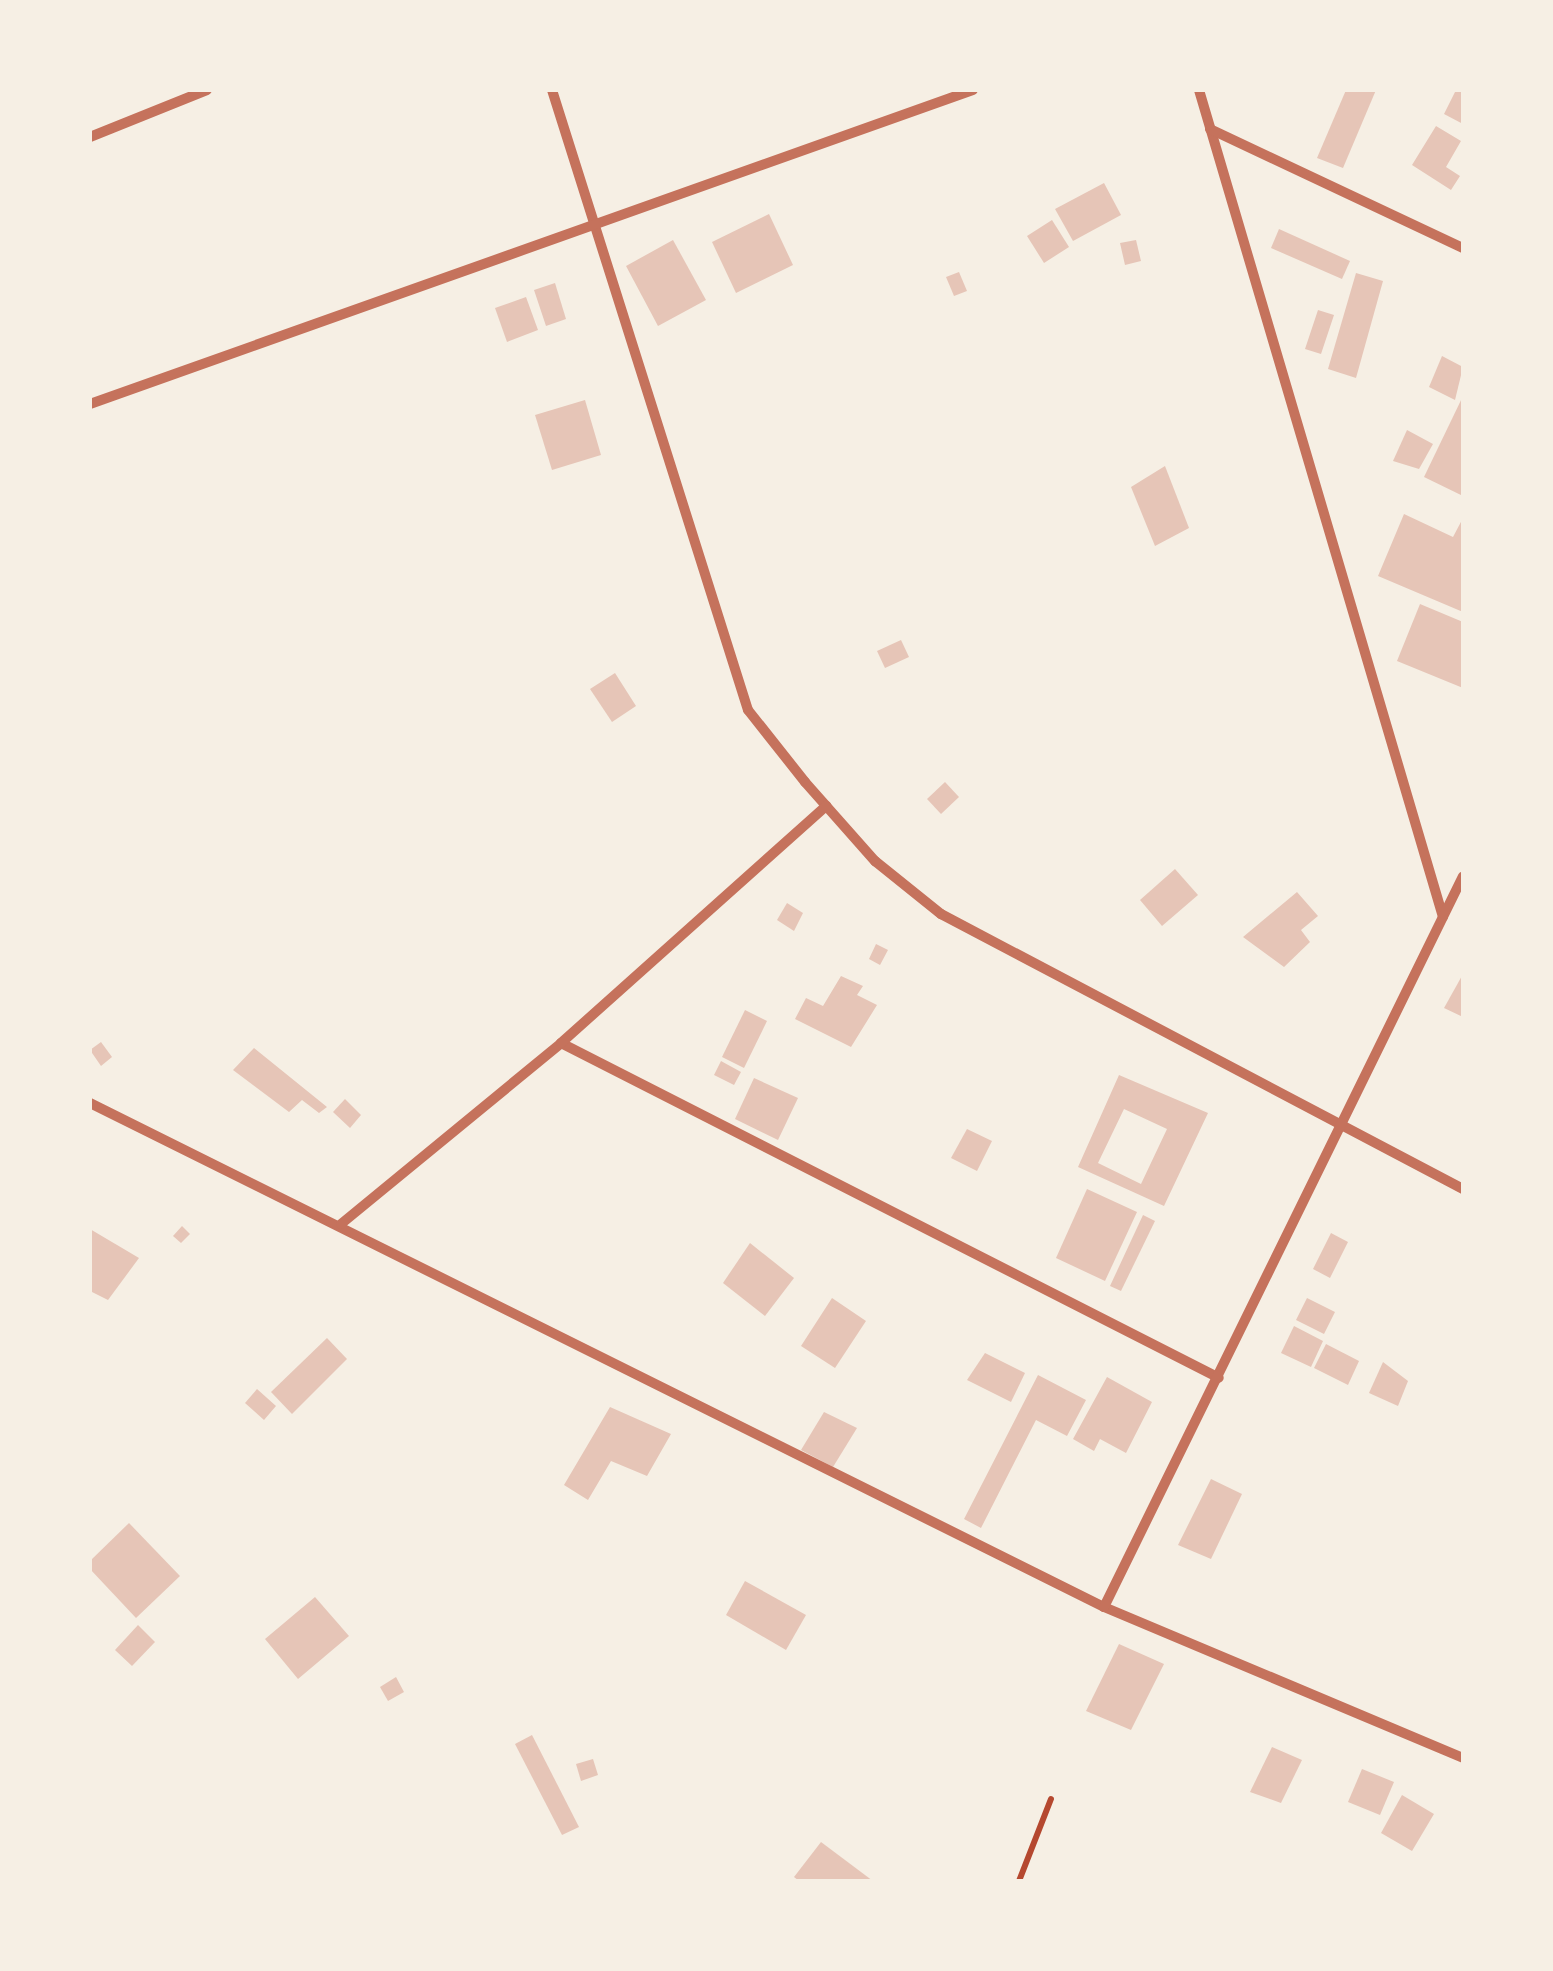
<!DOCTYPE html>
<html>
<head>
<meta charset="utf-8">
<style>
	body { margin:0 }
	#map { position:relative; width:1553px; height:1971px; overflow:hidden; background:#f6efe4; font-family:Barlow,sans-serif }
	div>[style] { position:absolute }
	.building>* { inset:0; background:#e6c5b7 }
	.path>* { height:6px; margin:-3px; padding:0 3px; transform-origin:3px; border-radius:3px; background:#b5482f }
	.minor>* { height:10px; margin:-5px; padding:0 5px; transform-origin:5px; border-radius:5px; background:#c5725c }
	span { translate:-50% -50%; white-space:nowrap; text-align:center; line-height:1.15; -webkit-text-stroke:10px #f6efe4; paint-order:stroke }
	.frame { position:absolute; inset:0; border:92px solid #f6efe4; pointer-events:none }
</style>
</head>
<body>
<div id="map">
	<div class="building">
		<i style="clip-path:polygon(1346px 90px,1376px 90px,1343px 168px,1317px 158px)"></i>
		<i style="clip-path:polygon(1456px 90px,1463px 90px,1463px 124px,1444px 114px)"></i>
		<i style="clip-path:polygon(1436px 126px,1461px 141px,1446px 167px,1460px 176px,1451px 190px,1412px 165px)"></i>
		<i style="clip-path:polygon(1104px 183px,1121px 215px,1073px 241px,1055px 209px)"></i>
		<i style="clip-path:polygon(769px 214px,793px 265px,736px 293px,712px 242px)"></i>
		<i style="clip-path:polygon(1052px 220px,1069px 247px,1044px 263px,1027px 236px)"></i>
		<i style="clip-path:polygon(1279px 229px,1350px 261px,1342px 279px,1271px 248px)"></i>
		<i style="clip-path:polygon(673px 240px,706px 300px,658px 326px,626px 266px)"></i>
		<i style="clip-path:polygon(1136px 240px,1141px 261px,1125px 265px,1120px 243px)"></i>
		<i style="clip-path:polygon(959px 272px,967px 291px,954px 296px,946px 277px)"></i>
		<i style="clip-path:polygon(1356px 273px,1383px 281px,1356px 378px,1328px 369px)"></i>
		<i style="clip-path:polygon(555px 283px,566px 319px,546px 326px,534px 290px)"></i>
		<i style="clip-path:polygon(526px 297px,538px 330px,507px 342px,495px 308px)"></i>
		<i style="clip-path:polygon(1318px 310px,1334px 315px,1321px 354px,1305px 349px)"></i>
		<i style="clip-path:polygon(1442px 356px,1463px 367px,1455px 400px,1429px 387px)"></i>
		<i style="clip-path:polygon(1463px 396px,1463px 496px,1424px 477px)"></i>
		<i style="clip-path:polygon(585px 400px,601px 455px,552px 470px,535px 415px)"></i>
		<i style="clip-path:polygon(1407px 430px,1433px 444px,1419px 469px,1393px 461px)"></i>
		<i style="clip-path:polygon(1165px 466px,1189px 528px,1155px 546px,1131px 487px)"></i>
		<i style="clip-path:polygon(1404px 514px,1453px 537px,1463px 518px,1463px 612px,1378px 576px)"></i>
		<i style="clip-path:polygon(1420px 604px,1463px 622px,1463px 688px,1397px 661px)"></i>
		<i style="clip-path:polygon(901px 640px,909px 657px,885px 668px,877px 651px)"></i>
		<i style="clip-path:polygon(615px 673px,636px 706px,612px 722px,590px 689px)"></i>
		<i style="clip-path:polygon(945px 782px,959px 797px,941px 814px,927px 799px)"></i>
		<i style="clip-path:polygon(1175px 869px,1198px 895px,1162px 926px,1140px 900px)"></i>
		<i style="clip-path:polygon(1297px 892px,1318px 916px,1301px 930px,1310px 942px,1284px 967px,1243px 937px)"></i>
		<i style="clip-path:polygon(787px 903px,803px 913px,794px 931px,777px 920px)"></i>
		<i style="clip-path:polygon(876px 944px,888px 950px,880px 965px,869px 959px)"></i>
		<i style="clip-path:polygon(1463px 974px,1463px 1017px,1444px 1008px)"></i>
		<i style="clip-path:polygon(841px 976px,863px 986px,857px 995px,877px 1005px,851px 1047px,795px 1019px,806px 998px,823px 1006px)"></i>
		<i style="clip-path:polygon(745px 1010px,767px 1021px,744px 1068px,722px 1057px)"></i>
		<i style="clip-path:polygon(101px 1042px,112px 1057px,101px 1066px,90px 1050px)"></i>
		<i style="clip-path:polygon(254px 1048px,327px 1107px,319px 1113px,302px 1100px,289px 1112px,233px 1070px)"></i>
		<i style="clip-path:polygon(721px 1061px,741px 1072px,734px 1085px,714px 1075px)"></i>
		<i style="clip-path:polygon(evenodd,1119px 1075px,1208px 1113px,1164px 1206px,1078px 1167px,1119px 1075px,1124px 1109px,1167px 1129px,1141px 1184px,1098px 1163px,1124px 1109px)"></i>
		<i style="clip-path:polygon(754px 1078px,798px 1098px,778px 1140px,735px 1119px)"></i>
		<i style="clip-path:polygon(345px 1099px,361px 1115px,350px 1128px,333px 1112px)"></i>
		<i style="clip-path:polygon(967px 1129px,992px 1141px,977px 1171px,951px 1158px)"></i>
		<i style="clip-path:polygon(1087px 1189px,1137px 1212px,1105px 1281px,1056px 1258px)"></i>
		<i style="clip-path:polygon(1143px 1215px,1155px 1221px,1121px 1291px,1110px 1286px)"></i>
		<i style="clip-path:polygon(182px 1226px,190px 1234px,181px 1243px,173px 1236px)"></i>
		<i style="clip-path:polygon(90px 1229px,139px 1258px,108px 1300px,90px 1291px)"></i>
		<i style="clip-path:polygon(1331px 1233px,1348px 1242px,1330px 1278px,1313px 1269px)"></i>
		<i style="clip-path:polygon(750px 1243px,794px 1278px,765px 1316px,723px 1283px)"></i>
		<i style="clip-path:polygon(832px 1298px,866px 1321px,835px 1368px,801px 1346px)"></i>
		<i style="clip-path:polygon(1307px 1298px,1335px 1312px,1324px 1334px,1296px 1320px)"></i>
		<i style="clip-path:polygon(1294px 1326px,1323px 1341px,1311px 1367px,1281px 1353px)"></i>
		<i style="clip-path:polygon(327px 1338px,347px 1359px,292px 1414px,271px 1392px)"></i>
		<i style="clip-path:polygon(1326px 1344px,1359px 1361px,1348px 1385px,1314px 1368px)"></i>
		<i style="clip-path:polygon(985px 1353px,1025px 1373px,1011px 1402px,967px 1380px)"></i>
		<i style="clip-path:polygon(1383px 1362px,1408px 1381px,1398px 1406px,1369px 1393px)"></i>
		<i style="clip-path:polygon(1038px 1375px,1086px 1400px,1067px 1436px,1036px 1420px,981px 1528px,964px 1519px)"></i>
		<i style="clip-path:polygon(1107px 1377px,1152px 1402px,1126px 1453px,1100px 1439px,1094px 1451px,1073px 1439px)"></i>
		<i style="clip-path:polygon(257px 1389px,276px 1406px,264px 1420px,245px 1403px)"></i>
		<i style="clip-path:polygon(610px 1407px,671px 1434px,647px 1476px,611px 1461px,588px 1500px,564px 1485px)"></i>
		<i style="clip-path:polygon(824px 1412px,857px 1428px,833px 1467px,801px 1450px)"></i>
		<i style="clip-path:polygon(1211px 1479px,1242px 1494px,1211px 1559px,1178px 1545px)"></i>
		<i style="clip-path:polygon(129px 1523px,180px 1576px,136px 1618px,90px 1569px,90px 1561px)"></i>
		<i style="clip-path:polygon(745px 1581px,806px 1615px,786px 1650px,726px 1615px)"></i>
		<i style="clip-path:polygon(315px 1597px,349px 1636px,298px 1679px,265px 1639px)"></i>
		<i style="clip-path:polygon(138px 1625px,155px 1642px,132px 1666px,115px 1650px)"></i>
		<i style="clip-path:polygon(1119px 1644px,1164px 1664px,1131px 1730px,1086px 1711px)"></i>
		<i style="clip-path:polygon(396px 1677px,404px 1692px,388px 1701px,380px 1687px)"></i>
		<i style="clip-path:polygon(532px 1735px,579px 1827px,562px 1835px,515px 1744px)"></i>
		<i style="clip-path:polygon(1272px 1747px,1302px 1760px,1281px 1803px,1250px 1792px)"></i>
		<i style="clip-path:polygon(593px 1759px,598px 1775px,581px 1781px,576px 1764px)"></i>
		<i style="clip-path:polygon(1362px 1769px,1394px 1782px,1380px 1815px,1348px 1802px)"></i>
		<i style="clip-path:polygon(1402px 1795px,1434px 1814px,1412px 1851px,1381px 1833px)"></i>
		<i style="clip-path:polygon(821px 1842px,873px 1881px,799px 1881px,794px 1877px)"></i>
	</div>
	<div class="path">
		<i style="left:1019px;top:1881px;width:88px;rotate:-68.7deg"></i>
	</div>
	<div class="minor">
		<i style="left:552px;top:90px;width:650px;rotate:72.46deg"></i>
		<i style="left:748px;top:710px;width:92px;rotate:51.6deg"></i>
		<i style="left:805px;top:782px;width:106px;rotate:48.5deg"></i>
		<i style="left:875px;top:861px;width:85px;rotate:38.8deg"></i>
		<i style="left:941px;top:914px;width:590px;rotate:27.78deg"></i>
		<i style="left:1199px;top:90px;width:862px;rotate:73.56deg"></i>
		<i style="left:1210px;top:129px;width:280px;rotate:25.2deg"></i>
		<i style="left:90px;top:137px;width:126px;rotate:-21.9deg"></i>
		<i style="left:90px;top:404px;width:937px;rotate:-19.58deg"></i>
		<i style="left:561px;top:1043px;width:738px;rotate:26.98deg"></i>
		<i style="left:90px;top:1103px;width:1132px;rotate:26.43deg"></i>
		<i style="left:1104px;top:1607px;width:389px;rotate:22.8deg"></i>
		<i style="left:341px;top:1224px;width:285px;rotate:-39.4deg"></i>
		<i style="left:561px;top:1043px;width:356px;rotate:-41.8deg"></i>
		<i style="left:1104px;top:1607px;width:814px;rotate:-63.84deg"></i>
	</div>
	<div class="frame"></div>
</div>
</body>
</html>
